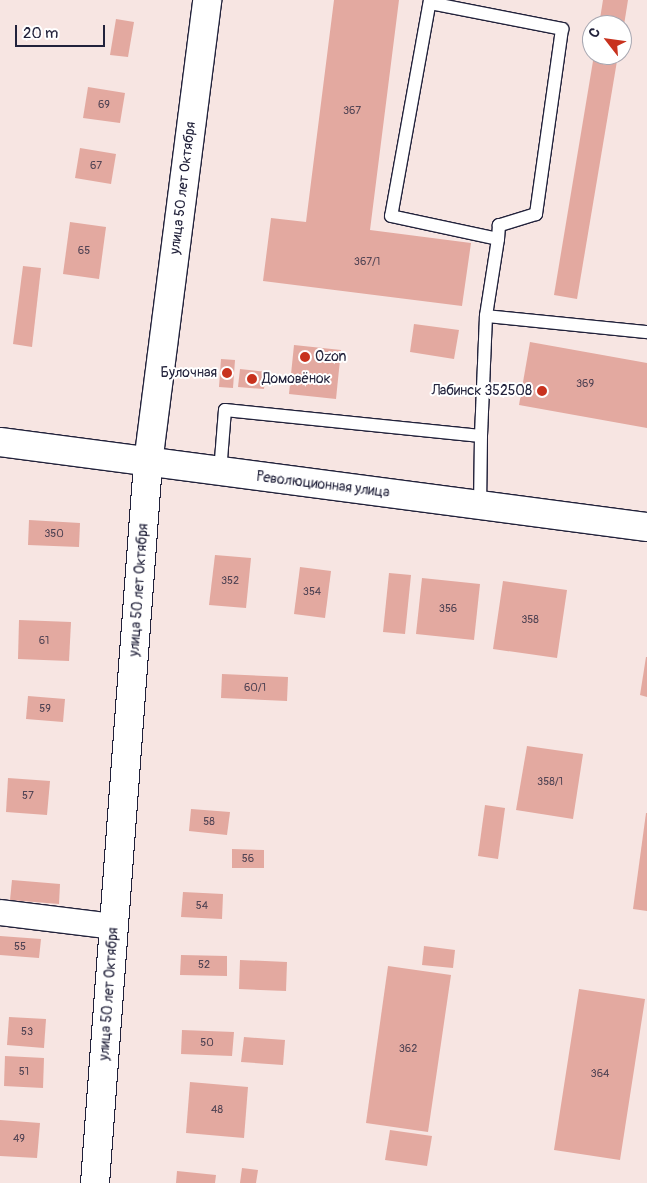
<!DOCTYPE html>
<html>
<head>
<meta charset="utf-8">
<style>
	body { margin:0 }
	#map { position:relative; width:647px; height:1183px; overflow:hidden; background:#f7e5e2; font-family:Pangolin,sans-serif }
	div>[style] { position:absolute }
	.building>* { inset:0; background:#e3a9a0 }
	.roads { filter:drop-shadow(1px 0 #22223b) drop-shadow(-1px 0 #22223b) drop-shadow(0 1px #22223b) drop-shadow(0 -1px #22223b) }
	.lane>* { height:12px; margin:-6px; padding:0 6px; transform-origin:6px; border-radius:6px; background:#fff }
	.street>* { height:25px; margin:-12.5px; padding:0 12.5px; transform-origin:12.5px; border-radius:12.5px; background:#fff }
	.secondary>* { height:28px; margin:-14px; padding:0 14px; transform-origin:14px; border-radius:14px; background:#fff }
	.dots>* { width:14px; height:14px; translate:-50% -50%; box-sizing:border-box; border:2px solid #fff; border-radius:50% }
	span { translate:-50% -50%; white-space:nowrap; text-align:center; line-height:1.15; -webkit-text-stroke:4px #fff; paint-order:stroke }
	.number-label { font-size:11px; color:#524454 }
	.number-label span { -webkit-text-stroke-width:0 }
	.street-label { font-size:14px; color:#22223b }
	.poi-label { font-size:14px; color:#22223b }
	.left { translate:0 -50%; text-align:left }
	.right { translate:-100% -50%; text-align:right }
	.north { position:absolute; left:582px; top:15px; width:50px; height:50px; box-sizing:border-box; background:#fff; border:1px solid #a7a7b1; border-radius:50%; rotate:300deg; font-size:14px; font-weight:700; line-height:20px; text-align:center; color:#22223b }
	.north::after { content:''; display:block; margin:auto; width:18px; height:22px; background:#c8321e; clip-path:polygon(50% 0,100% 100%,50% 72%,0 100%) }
	.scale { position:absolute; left:15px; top:25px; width:90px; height:22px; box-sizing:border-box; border:2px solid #22223b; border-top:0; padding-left:6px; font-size:15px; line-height:18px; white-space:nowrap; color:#22223b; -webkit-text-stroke:4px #fff; paint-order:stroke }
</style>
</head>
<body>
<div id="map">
	<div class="building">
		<i style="clip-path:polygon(334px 0,399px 0,370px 230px,471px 243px,462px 306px,263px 281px,271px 218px,306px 222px)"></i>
		<i style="clip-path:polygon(603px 0,628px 0,624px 25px,599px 25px)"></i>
		<i style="clip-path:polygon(116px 19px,134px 22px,128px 57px,110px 55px)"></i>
		<i style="clip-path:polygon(594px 55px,618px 55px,577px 299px,554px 295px)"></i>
		<i style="clip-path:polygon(88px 87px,125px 93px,120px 123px,83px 118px)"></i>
		<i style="clip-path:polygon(80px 148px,116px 154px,111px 184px,75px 178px)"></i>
		<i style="clip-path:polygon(70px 222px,106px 227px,99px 279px,63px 274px)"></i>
		<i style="clip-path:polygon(23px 266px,41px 268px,32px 347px,13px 344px)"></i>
		<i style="clip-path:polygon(414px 324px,459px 330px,454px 359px,410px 352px)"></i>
		<i style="clip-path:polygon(530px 342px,647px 363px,647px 428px,519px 405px)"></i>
		<i style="clip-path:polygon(294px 345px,341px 350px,336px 399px,289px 394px)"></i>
		<i style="clip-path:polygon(221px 359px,235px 360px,233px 388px,219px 387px)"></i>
		<i style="clip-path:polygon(240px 369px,266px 372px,264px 389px,238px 387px)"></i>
		<i style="clip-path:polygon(29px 520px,80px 523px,79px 547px,28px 545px)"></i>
		<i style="clip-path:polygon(215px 555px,251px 558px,246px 608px,209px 605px)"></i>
		<i style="clip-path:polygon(300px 567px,331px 571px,325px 618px,294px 614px)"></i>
		<i style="clip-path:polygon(389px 573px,411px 575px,405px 634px,383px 632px)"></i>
		<i style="clip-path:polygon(422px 578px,480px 584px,474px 640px,416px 634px)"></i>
		<i style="clip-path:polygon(503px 581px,567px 590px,557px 658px,493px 649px)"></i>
		<i style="clip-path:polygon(19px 620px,71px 622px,69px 661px,18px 659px)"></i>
		<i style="clip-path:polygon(646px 657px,647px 657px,647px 697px,640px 695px)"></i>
		<i style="clip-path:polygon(222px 674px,288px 677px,287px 701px,221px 698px)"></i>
		<i style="clip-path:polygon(28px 696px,65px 699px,63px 722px,26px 719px)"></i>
		<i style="clip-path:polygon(527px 746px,583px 754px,573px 819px,516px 810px)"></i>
		<i style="clip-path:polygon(8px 778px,50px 781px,47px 815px,6px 812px)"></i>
		<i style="clip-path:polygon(485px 805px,505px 808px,498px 859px,478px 856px)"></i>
		<i style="clip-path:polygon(191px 809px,230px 812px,227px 835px,189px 831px)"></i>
		<i style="clip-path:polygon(646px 813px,647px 813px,647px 911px,633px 909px)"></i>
		<i style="clip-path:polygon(232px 849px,264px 850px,264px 868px,232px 868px)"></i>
		<i style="clip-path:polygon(12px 880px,60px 884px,59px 904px,10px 900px)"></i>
		<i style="clip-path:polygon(183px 892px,223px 894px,222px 919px,181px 917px)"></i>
		<i style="clip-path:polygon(0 936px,41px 939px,39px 958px,0 955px)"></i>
		<i style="clip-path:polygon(424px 946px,455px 950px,453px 968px,422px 965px)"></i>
		<i style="clip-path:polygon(181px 955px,227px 956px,227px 976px,180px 975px)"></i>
		<i style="clip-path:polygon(240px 960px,287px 962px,286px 991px,239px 989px)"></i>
		<i style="clip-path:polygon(388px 966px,451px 975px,428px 1132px,366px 1123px)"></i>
		<i style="clip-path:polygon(579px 989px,645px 999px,620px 1160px,554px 1150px)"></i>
		<i style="clip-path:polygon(9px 1017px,46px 1019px,44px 1048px,7px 1045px)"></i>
		<i style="clip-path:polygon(182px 1030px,234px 1032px,232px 1056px,181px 1054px)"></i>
		<i style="clip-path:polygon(244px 1037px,285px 1040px,283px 1065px,241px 1062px)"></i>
		<i style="clip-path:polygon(5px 1056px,44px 1058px,43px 1088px,4px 1086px)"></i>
		<i style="clip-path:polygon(190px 1082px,248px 1087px,244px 1138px,186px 1133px)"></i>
		<i style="clip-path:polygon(0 1120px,40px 1123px,37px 1158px,0 1156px)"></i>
		<i style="clip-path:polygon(390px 1130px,432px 1136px,427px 1166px,385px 1160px)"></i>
		<i style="clip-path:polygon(242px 1168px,258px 1170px,256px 1183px,240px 1183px)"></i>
		<i style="clip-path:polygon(177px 1171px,216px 1175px,215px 1183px,176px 1183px)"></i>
	</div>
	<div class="roads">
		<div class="lane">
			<i style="left:430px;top:0;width:219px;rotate:100.2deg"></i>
			<i style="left:391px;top:216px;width:109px;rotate:12.1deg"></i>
			<i style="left:498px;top:239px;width:78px;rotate:98.9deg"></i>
			<i style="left:486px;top:316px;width:120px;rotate:92.4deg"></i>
			<i style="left:430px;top:3px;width:135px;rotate:11.1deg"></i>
			<i style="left:562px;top:29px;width:187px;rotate:98deg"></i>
			<i style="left:536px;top:214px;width:39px;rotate:163deg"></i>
			<i style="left:499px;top:225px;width:14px;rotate:94deg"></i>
			<i style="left:486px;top:316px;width:162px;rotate:5.7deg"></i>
			<i style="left:220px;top:472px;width:62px;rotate:-85.4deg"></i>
			<i style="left:225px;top:410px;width:257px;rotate:5.8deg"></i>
			<i style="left:481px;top:436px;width:70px;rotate:90.8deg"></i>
		</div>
		<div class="street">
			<i style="left:0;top:912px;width:115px;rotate:7deg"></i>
		</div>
		<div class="secondary">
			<i style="left:0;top:442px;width:653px;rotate:7.48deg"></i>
			<i style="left:95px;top:1183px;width:722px;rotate:-85.79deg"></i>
			<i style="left:148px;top:463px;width:467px;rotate:-82.7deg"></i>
		</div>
	</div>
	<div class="dots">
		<i style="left:305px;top:357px;background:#c8321e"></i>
		<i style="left:227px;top:373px;background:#c8321e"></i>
		<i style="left:252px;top:379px;background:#c8321e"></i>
		<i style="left:542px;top:391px;background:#c8321e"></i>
	</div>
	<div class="number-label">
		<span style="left:104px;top:105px">69</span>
		<span style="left:352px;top:111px">367</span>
		<span style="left:96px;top:166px">67</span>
		<span style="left:84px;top:251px">65</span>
		<span style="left:367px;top:262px">367/1</span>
		<span style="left:585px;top:384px">369</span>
		<span style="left:54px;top:534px">350</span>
		<span style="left:230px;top:581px">352</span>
		<span style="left:312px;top:592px">354</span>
		<span style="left:448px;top:609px">356</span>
		<span style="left:530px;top:620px">358</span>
		<span style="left:44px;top:641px">61</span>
		<span style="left:255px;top:688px">60/1</span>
		<span style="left:45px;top:709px">59</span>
		<span style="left:550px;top:782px">358/1</span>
		<span style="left:28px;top:796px">57</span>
		<span style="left:209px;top:822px">58</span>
		<span style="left:248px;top:859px">56</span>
		<span style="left:202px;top:906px">54</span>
		<span style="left:20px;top:947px">55</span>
		<span style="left:204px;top:965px">52</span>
		<span style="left:27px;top:1032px">53</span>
		<span style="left:207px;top:1043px">50</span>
		<span style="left:408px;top:1049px">362</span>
		<span style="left:24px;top:1072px">51</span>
		<span style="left:600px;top:1074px">364</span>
		<span style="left:217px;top:1110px">48</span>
		<span style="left:19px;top:1139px">49</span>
	</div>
	<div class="street-label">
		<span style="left:183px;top:188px;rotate:-83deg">улица 50 лет Октября</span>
		<span style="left:323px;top:485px;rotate:7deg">Революционная улица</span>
		<span style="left:139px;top:590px;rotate:-86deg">улица 50 лет Октября</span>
		<span style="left:109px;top:994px;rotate:-86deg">улица 50 лет Октября</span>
	</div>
	<div class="poi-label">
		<span class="left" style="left:315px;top:357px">Ozon</span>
		<span class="right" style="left:217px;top:373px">Булочная</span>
		<span class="left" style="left:262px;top:379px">Домовёнок</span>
		<span class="right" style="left:532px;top:391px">Лабинск 352508</span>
	</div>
	<div class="north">С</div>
	<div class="scale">20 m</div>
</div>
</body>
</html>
